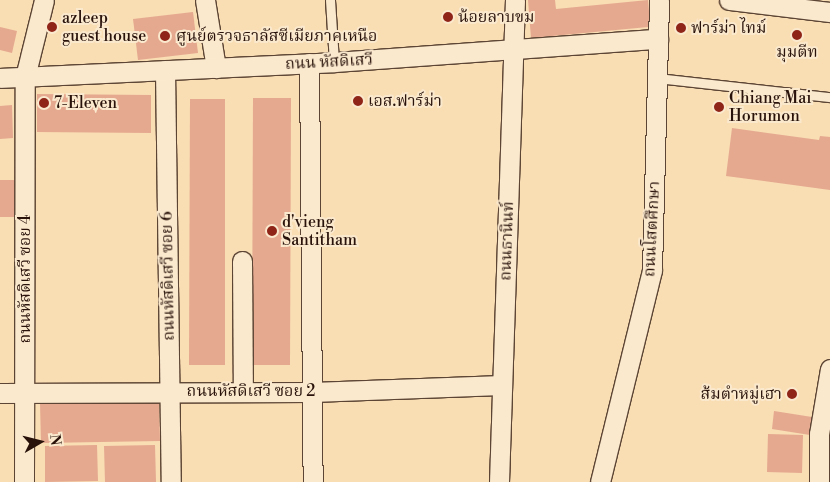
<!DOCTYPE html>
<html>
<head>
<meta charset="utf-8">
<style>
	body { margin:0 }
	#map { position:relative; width:830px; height:482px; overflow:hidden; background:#f9ddb3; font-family:"Libre Bodoni","Noto Serif Thai",serif }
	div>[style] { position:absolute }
	.building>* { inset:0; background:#e5a990 }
	.roads { filter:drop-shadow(1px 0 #5c4534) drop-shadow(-1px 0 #5c4534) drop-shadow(0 1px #5c4534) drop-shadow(0 -1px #5c4534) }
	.lane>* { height:9px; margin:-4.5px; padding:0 4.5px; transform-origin:4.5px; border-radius:4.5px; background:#fbe9ce }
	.street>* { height:19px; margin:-9.5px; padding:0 9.5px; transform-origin:9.5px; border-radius:9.5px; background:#fbe9ce }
	.dots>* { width:14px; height:14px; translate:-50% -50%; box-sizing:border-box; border:2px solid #fbe9ce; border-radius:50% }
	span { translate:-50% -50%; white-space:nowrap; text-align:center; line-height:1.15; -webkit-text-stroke:4px #fbe9ce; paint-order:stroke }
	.poi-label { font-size:16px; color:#28120a }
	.left { translate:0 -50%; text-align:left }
	.right { translate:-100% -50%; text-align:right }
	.street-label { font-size:16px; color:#28120a }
	.north { position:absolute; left:15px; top:417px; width:50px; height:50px; -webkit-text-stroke:4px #fbe9ce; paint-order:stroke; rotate:82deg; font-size:14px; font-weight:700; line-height:20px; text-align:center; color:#28120a }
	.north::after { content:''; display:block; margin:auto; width:18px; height:22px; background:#28120a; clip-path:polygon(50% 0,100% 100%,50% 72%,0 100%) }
</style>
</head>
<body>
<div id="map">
	<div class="building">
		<i style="clip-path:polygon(528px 0,555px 0,556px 9px,648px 0,650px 22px,648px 27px,531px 38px)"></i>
		<i style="clip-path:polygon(193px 12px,198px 53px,138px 60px,133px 19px)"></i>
		<i style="clip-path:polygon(0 27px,17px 31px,12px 53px,0 50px)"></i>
		<i style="clip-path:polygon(37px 94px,151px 95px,151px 133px,37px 132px)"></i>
		<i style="clip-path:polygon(253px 98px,291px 98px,290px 365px,252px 365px)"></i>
		<i style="clip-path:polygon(190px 99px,225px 99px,225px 365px,189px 365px)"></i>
		<i style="clip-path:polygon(12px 105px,13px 138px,0 139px,0 106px)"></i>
		<i style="clip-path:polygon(732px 128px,819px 140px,820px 136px,830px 137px,830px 190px,726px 176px)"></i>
		<i style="clip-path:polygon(0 180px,24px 180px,23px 217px,0 217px)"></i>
		<i style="clip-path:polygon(159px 401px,160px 441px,41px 443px,40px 403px)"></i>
		<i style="clip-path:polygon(774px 411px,812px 417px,810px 435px,772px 429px)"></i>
		<i style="clip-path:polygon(768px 434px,803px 435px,802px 473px,767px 472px)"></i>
		<i style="clip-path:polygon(97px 445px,98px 481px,45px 482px,45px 446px)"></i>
		<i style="clip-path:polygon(155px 445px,156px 482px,105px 482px,104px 446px)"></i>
	</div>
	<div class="roads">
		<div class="lane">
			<i style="left:330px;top:0;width:62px;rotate:86.3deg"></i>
			<i style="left:657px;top:78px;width:174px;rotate:6.3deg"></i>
		</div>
		<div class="street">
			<i style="left:205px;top:0;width:69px;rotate:80.8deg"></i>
			<i style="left:729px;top:0;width:102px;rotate:6.8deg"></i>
			<i style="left:309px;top:63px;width:419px;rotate:89.5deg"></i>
			<i style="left:165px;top:70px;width:412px;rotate:89.2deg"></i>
			<i style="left:0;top:78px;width:334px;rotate:-2.7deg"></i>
			<i style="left:334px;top:62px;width:325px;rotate:-4.1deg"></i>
			<i style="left:242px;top:261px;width:131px;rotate:89.6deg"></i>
			<i style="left:0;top:393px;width:312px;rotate:-0.2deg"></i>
			<i style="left:312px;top:392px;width:190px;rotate:-2.1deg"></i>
			<i style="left:24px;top:482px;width:405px;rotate:-89.9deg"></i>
			<i style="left:25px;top:77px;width:79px;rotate:-76.1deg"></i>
			<i style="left:499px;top:482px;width:482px;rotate:-88.1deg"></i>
			<i style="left:600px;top:482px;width:218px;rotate:-76.2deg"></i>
			<i style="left:652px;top:270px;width:270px;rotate:-88.5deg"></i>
			<i style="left:819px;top:482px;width:48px;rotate:-90deg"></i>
			<i style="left:819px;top:434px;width:66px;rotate:-80.4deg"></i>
		</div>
	</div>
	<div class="dots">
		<i style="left:448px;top:17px;background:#8f2418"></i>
		<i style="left:52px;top:27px;background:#8f2418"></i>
		<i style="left:681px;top:28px;background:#8f2418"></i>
		<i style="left:797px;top:35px;background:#8f2418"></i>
		<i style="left:165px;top:36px;background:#8f2418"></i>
		<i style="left:358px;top:101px;background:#8f2418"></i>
		<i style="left:44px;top:103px;background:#8f2418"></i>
		<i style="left:719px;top:107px;background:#8f2418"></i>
		<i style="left:272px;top:231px;background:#8f2418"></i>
		<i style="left:792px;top:394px;background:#8f2418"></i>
	</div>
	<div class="poi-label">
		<span class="left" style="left:458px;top:17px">น้อยลาบขม</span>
		<span class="left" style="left:62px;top:27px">azleep<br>guest house</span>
		<span class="left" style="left:691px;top:28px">ฟาร์ม่า ไทม์</span>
		<span class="left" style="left:176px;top:36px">ศูนย์ตรวจธาลัสซีเมียภาคเหนือ</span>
		<span style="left:797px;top:52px">มุมตีท</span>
		<span class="left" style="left:729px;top:107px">Chiang Mai<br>Horumon</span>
		<span class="left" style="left:368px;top:101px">เอส.ฟาร์ม่า</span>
		<span class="left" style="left:54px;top:103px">7-Eleven</span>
		<span class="left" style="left:282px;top:231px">d'vieng<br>Santitham</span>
		<span class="right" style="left:782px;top:394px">ส้มตำหมู่เฮา</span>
	</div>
	<div class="street-label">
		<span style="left:329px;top:62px;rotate:-3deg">ถนน หัสดิเสวี</span>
		<span style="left:652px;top:229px;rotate:-87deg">ถนนโสตศึกษา</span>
		<span style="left:507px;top:241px;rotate:-88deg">ถนนธานินท์</span>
		<span style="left:168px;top:276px;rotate:-91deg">ถนนหัสดิเสวี ซอย 6</span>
		<span style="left:25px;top:279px;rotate:-90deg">ถนนหัสดิเสวี ซอย 4</span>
		<span style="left:251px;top:391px">ถนนหัสดิเสวี ซอย 2</span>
	</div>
	<div class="north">N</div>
</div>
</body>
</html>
